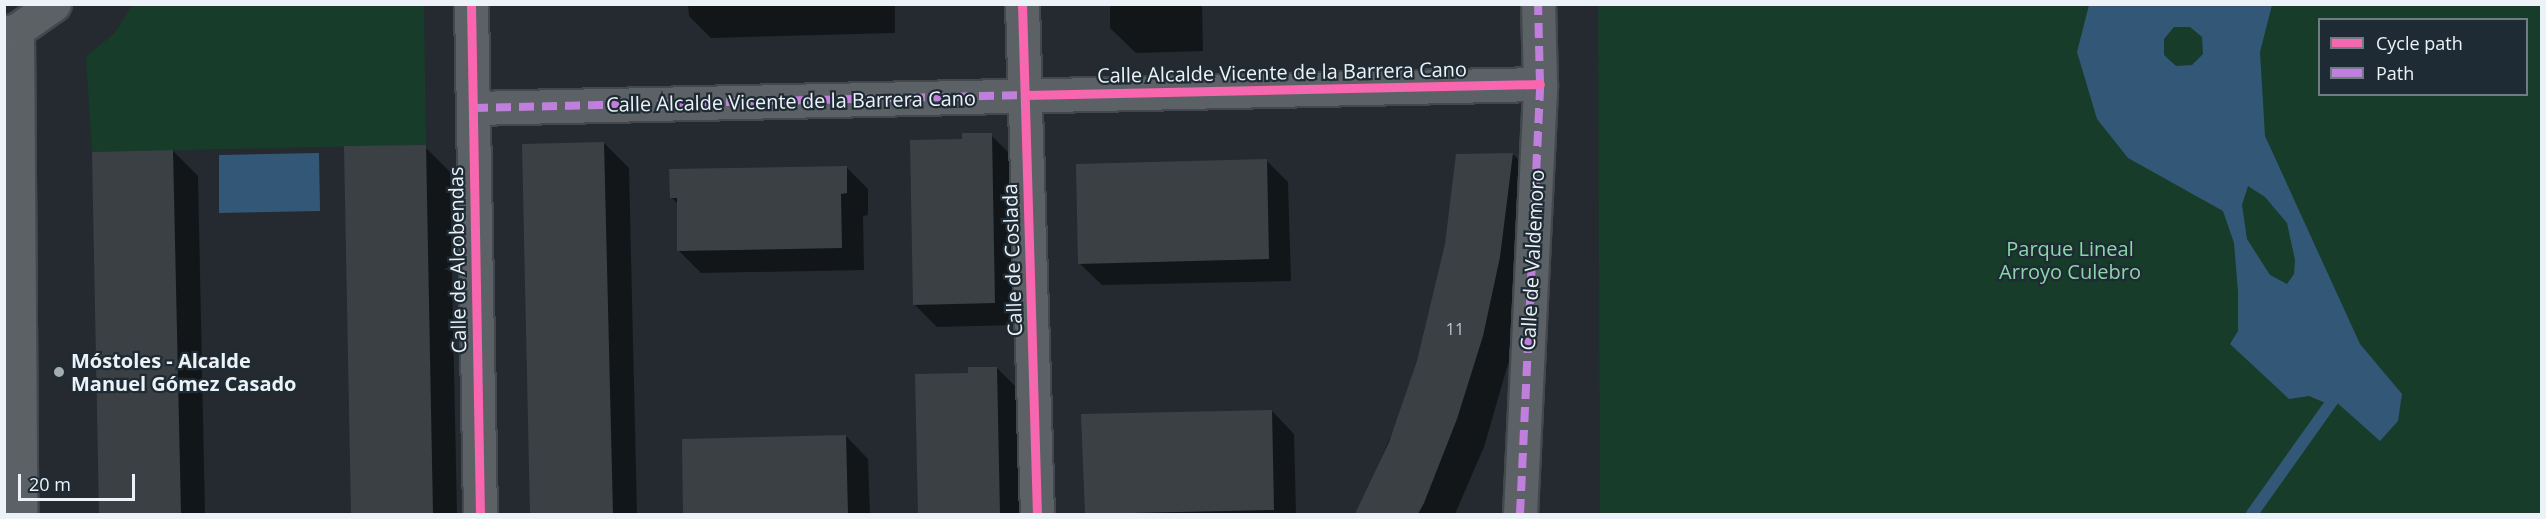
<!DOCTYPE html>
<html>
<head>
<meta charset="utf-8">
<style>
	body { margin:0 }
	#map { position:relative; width:2546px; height:519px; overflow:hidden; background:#242a2f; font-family:"Open Sans",sans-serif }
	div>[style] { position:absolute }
	.green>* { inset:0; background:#173c29 }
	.water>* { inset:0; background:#335877 }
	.shadow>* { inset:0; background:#0007 }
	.stream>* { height:12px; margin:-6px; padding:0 6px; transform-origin:6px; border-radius:6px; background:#335877 }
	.building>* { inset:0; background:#3b4044 }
	.roads { filter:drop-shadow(2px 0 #42484c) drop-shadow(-2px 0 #42484c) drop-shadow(0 2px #42484c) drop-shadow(0 -2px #42484c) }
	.street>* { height:33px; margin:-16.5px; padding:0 16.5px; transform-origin:16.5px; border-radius:16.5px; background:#5c6165 }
	.secondary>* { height:33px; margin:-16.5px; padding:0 16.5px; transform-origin:16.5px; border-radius:16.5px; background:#5c6165 }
	.quiet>* { height:8px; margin-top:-4px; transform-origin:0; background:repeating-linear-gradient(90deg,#c07fdc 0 15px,transparent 0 23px) }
	.cycleway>* { height:9px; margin:-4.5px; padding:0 4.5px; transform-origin:4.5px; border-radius:4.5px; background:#f766af }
	.dots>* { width:16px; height:16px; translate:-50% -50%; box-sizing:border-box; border:3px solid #1f2b34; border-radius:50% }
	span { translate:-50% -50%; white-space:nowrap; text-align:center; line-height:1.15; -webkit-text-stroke:4.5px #1f2b34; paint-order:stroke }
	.number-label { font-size:16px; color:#bfc6cb }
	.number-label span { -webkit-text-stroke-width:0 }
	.street-label { font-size:20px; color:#ebf2f8 }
	.park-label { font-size:20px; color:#8bd7a7 }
	.poi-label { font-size:20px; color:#ebf2f8; font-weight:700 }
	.left { translate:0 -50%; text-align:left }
	.frame { position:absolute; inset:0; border:6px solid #ebf2f8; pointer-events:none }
	.legend { position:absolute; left:2318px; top:18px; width:210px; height:78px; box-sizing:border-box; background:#1f2b34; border:2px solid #717b82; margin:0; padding:8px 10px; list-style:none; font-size:18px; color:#ebf2f8 }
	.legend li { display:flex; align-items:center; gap:12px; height:30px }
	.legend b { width:30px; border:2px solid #717b82 }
	.scale { position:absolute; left:18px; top:474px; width:117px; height:27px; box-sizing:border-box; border:3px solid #ebf2f8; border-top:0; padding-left:8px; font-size:18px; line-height:21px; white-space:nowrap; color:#ebf2f8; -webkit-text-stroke:4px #1f2b34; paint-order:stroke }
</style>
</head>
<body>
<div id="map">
	<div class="green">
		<i style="clip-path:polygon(133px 5px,424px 5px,426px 145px,92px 152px,86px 56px,114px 34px)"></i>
		<i style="clip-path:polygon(evenodd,1598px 5px,2541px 5px,2541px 514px,1600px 514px,1598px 5px,2320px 20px,2526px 20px,2526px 94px,2320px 94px,2320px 20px)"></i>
	</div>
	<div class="water">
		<i style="clip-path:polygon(evenodd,2089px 5px,2272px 5px,2260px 52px,2265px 136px,2360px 344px,2402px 394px,2398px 421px,2380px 441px,2334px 400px,2328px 404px,2309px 396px,2289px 399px,2230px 344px,2238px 331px,2238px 292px,2234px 243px,2223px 211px,2128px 158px,2097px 119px,2077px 52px,2089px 5px,2174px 27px,2190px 27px,2202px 37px,2203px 54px,2192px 65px,2176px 66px,2164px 55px,2164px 39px,2174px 27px,2089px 5px,2248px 186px,2265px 197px,2287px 223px,2295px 260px,2294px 274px,2287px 284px,2270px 275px,2247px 239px,2242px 205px,2248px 186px)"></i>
		<i style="clip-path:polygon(319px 153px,320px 211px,219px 213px,219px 155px)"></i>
	</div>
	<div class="shadow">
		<i style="clip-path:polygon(688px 4px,895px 4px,895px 33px,711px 38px,689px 16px)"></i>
		<i style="clip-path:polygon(1110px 4px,1202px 4px,1203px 51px,1136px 53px,1110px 28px)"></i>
		<i style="clip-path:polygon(991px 135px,1013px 157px,1016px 325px,937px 327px,915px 305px,964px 141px)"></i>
		<i style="clip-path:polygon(604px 143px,629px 168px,637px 514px,532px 514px,524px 145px)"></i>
		<i style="clip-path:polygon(425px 147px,450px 172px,457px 514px,353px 514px,346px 148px)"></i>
		<i style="clip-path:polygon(173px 151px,198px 176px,205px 514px,101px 514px,93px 153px)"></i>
		<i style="clip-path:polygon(1513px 154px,1540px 182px,1519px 326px,1484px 447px,1455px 514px,1357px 514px)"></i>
		<i style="clip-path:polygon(1266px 160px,1288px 182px,1291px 281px,1102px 285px,1079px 263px)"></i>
		<i style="clip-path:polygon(846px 167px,868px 189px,868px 215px,863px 216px,864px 270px,701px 273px,679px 251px,678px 204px,671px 197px)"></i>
		<i style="clip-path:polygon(997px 368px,1019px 390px,1021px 514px,920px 514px,916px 376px,969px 375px)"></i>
		<i style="clip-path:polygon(1272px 411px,1294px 434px,1296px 514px,1086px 513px)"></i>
		<i style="clip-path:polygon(846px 436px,868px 459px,870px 514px,685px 514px,683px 440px)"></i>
	</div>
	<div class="stream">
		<i style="left:2252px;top:514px;width:140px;rotate:-54.6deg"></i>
		<i style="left:2333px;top:400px;width:14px;rotate:-98deg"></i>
	</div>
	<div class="building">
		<i style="clip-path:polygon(962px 133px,992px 133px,995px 303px,913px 305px,910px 140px,962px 139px)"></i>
		<i style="clip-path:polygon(604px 142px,613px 514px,530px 514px,522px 144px)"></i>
		<i style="clip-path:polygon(426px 145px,433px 514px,351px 514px,344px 146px)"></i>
		<i style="clip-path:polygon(173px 150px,181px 514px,99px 514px,92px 152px)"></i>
		<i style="clip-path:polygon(1513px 153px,1500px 257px,1483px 336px,1457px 419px,1424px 503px,1418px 514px,1355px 514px,1389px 442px,1417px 361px,1445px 244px,1456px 154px)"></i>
		<i style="clip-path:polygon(1267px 159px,1269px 259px,1078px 264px,1076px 164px)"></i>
		<i style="clip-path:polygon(847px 166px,847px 193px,841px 194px,842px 248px,677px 251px,677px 198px,670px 198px,669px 169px)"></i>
		<i style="clip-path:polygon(968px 367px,997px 367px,1000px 514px,918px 514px,915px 374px,968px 373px)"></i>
		<i style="clip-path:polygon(1272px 410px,1274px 510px,1085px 514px,1081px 414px)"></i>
		<i style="clip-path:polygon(846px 435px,848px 514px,683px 514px,682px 439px)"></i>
	</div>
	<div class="roads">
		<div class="street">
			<i style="left:471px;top:4px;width:510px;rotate:88.99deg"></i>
			<i style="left:1022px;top:4px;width:510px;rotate:88.32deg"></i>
			<i style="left:473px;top:108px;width:1067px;rotate:-1.29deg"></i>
			<i style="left:1520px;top:514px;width:430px;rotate:-87.3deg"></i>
			<i style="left:1540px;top:84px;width:80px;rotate:-91.4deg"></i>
		</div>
		<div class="secondary">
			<i style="left:17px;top:30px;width:484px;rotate:89.6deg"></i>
			<i style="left:4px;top:33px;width:13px;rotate:-13deg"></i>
			<i style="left:17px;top:30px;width:45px;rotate:-35.1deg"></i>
		</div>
	</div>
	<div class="quiet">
		<i style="left:473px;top:108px;width:555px;rotate:-1.34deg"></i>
		<i style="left:1520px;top:514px;width:430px;rotate:-87.3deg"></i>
		<i style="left:1540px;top:84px;width:80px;rotate:-91.4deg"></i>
	</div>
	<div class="cycleway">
		<i style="left:471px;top:4px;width:510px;rotate:88.99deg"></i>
		<i style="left:1022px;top:4px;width:510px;rotate:88.32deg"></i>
		<i style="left:1025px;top:95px;width:515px;rotate:-1.22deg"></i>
	</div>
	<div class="dots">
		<i style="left:59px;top:372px;background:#a5acb2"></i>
	</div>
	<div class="number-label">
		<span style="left:1455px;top:329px">11</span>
	</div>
	<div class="street-label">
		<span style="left:1282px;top:72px;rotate:-1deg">Calle Alcalde Vicente de la Barrera Cano</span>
		<span style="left:791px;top:101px;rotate:-1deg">Calle Alcalde Vicente de la Barrera Cano</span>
		<span style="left:457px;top:260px;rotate:-91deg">Calle de Alcobendas</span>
		<span style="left:1012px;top:260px;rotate:-92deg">Calle de Coslada</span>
		<span style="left:1532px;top:260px;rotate:-87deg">Calle de Valdemoro</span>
	</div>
	<div class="park-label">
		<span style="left:2070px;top:260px">Parque Lineal<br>Arroyo Culebro</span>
	</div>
	<div class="poi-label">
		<span class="left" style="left:71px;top:372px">Móstoles - Alcalde<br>Manuel Gómez Casado</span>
	</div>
	<div class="frame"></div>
	<ul class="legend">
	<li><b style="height:8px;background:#f766af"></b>Cycle path</li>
	<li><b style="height:8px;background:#c07fdc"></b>Path</li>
	</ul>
	<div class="scale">20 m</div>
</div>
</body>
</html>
